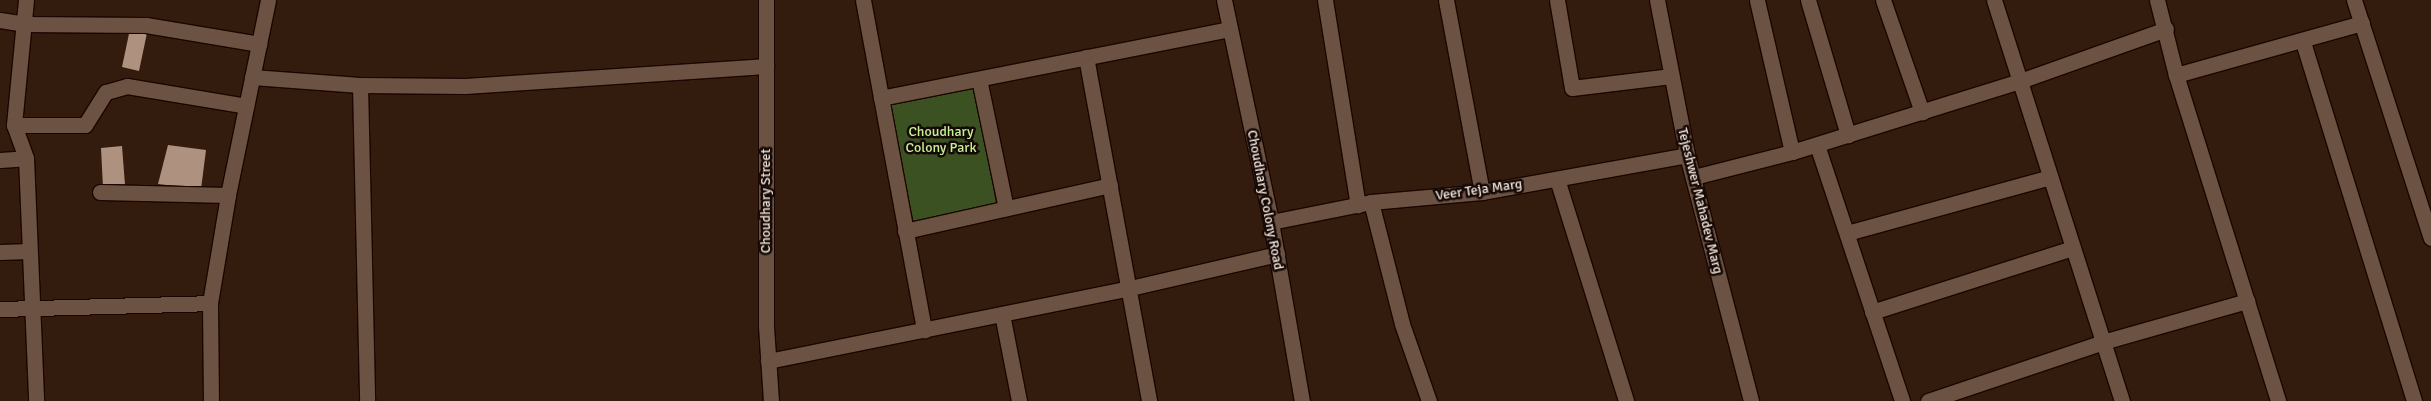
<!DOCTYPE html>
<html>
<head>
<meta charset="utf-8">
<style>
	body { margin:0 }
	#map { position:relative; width:2431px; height:401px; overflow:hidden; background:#331c0e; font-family:Signika,sans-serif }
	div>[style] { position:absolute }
	.green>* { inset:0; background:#3c5122 }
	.building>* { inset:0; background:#af9180 }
	.roads { filter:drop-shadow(1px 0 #1a0600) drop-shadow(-1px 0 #1a0600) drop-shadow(0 1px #1a0600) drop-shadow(0 -1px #1a0600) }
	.minor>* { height:15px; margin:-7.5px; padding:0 7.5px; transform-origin:7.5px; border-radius:7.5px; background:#6c5242 }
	span { translate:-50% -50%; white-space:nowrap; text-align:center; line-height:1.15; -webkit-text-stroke:5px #140905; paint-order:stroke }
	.park-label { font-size:14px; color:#c6f097 }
	.street-label { font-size:14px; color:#f4e4db }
</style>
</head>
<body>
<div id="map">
	<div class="green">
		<i style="clip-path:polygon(976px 85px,996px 204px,914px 223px,887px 104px)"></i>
	</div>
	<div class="building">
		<i style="clip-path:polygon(130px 29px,147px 33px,139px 71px,122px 67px)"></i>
		<i style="clip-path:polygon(168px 145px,206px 150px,201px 189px,158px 184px)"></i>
		<i style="clip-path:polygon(122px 146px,125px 185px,103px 188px,101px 148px)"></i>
	</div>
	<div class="roads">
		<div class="minor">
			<i style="left:26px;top:0;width:126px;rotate:95.5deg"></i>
			<i style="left:14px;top:125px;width:35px;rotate:70deg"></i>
			<i style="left:26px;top:158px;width:243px;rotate:87.6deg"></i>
			<i style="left:766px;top:0;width:326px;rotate:90deg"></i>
			<i style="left:766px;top:326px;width:75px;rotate:86.2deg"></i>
			<i style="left:863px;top:0;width:336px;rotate:79.5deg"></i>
			<i style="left:1224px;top:0;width:227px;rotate:78deg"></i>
			<i style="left:1271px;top:222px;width:182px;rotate:80.2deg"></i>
			<i style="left:1325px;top:0;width:208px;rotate:80.9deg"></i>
			<i style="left:1446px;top:0;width:195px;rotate:79.4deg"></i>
			<i style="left:1557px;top:0;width:89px;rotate:80.3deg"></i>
			<i style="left:1572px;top:88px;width:100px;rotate:-6.9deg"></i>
			<i style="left:1657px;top:0;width:158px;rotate:79deg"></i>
			<i style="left:1687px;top:155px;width:254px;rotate:75.4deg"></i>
			<i style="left:1808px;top:0;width:141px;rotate:73.5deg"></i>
			<i style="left:1883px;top:0;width:119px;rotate:70.8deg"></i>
			<i style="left:1994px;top:0;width:421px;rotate:72.3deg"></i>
			<i style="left:2157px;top:0;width:77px;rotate:75.8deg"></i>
			<i style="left:2176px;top:75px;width:342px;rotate:72.6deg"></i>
			<i style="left:2354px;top:0;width:250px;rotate:72.1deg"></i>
			<i style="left:0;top:20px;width:24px;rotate:9deg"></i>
			<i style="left:24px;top:24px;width:122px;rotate:0.5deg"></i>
			<i style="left:146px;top:25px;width:115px;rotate:9.5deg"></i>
			<i style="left:2303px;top:42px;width:376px;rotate:72.8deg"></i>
			<i style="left:1086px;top:57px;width:350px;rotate:79.6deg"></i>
			<i style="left:2176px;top:75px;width:193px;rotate:-15.6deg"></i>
			<i style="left:252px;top:77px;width:108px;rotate:4.2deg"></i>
			<i style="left:360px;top:85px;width:105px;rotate:0.5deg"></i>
			<i style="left:465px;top:86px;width:302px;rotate:-3.8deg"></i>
			<i style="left:979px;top:79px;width:132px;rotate:78.2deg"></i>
			<i style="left:360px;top:85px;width:316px;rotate:88.7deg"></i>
			<i style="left:881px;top:98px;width:355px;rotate:-11.2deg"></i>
			<i style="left:14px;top:125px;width:71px"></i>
			<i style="left:85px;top:125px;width:39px;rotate:-58deg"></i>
			<i style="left:106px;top:92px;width:22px;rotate:-16deg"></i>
			<i style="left:127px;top:86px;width:121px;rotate:9.5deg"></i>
			<i style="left:1817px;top:145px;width:270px;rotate:71.6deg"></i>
			<i style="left:1792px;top:152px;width:239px;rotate:-17.3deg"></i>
			<i style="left:2020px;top:81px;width:155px;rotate:-19.6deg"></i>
			<i style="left:0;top:160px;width:26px;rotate:-4deg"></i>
			<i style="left:1694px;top:177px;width:101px;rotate:-14.3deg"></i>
			<i style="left:1792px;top:152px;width:156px;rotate:-103deg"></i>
			<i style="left:1557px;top:179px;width:232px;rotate:72.7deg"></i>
			<i style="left:100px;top:192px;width:128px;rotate:1.3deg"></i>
			<i style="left:1371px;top:202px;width:126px;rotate:75.7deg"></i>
			<i style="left:1402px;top:324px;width:82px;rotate:70.7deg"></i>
			<i style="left:1271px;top:222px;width:102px;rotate:-11.3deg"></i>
			<i style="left:1371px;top:202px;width:111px;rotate:-5.1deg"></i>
			<i style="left:1482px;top:192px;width:208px;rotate:-10.2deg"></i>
			<i style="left:905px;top:231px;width:210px;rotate:-12.6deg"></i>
			<i style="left:1847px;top:233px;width:211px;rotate:-15.4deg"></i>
			<i style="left:0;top:252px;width:29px;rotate:-2deg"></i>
			<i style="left:0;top:309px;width:210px;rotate:-1.6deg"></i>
			<i style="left:1872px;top:312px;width:211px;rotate:-17.7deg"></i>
			<i style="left:1002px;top:314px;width:89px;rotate:78.9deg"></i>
			<i style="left:768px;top:361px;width:369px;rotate:-11.4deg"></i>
			<i style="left:1130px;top:288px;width:151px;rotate:-13deg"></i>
			<i style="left:211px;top:401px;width:98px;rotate:-90.6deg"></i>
			<i style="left:210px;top:303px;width:109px;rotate:-80.5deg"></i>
			<i style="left:228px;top:195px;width:199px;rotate:-78.4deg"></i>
			<i style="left:1928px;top:401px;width:185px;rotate:-18.6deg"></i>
			<i style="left:2103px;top:342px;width:150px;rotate:-15.9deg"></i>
		</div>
	</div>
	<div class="park-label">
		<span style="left:941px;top:140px">Choudhary<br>Colony Park</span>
	</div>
	<div class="street-label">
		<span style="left:1479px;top:190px;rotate:-8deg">Veer Teja Marg</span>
		<span style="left:1265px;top:200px;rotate:79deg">Choudhary Colony Road</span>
		<span style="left:766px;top:201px;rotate:-90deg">Choudhary Street</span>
		<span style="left:1700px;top:201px;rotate:76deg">Tejeshwer Mahadev Marg</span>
	</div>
</div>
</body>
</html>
